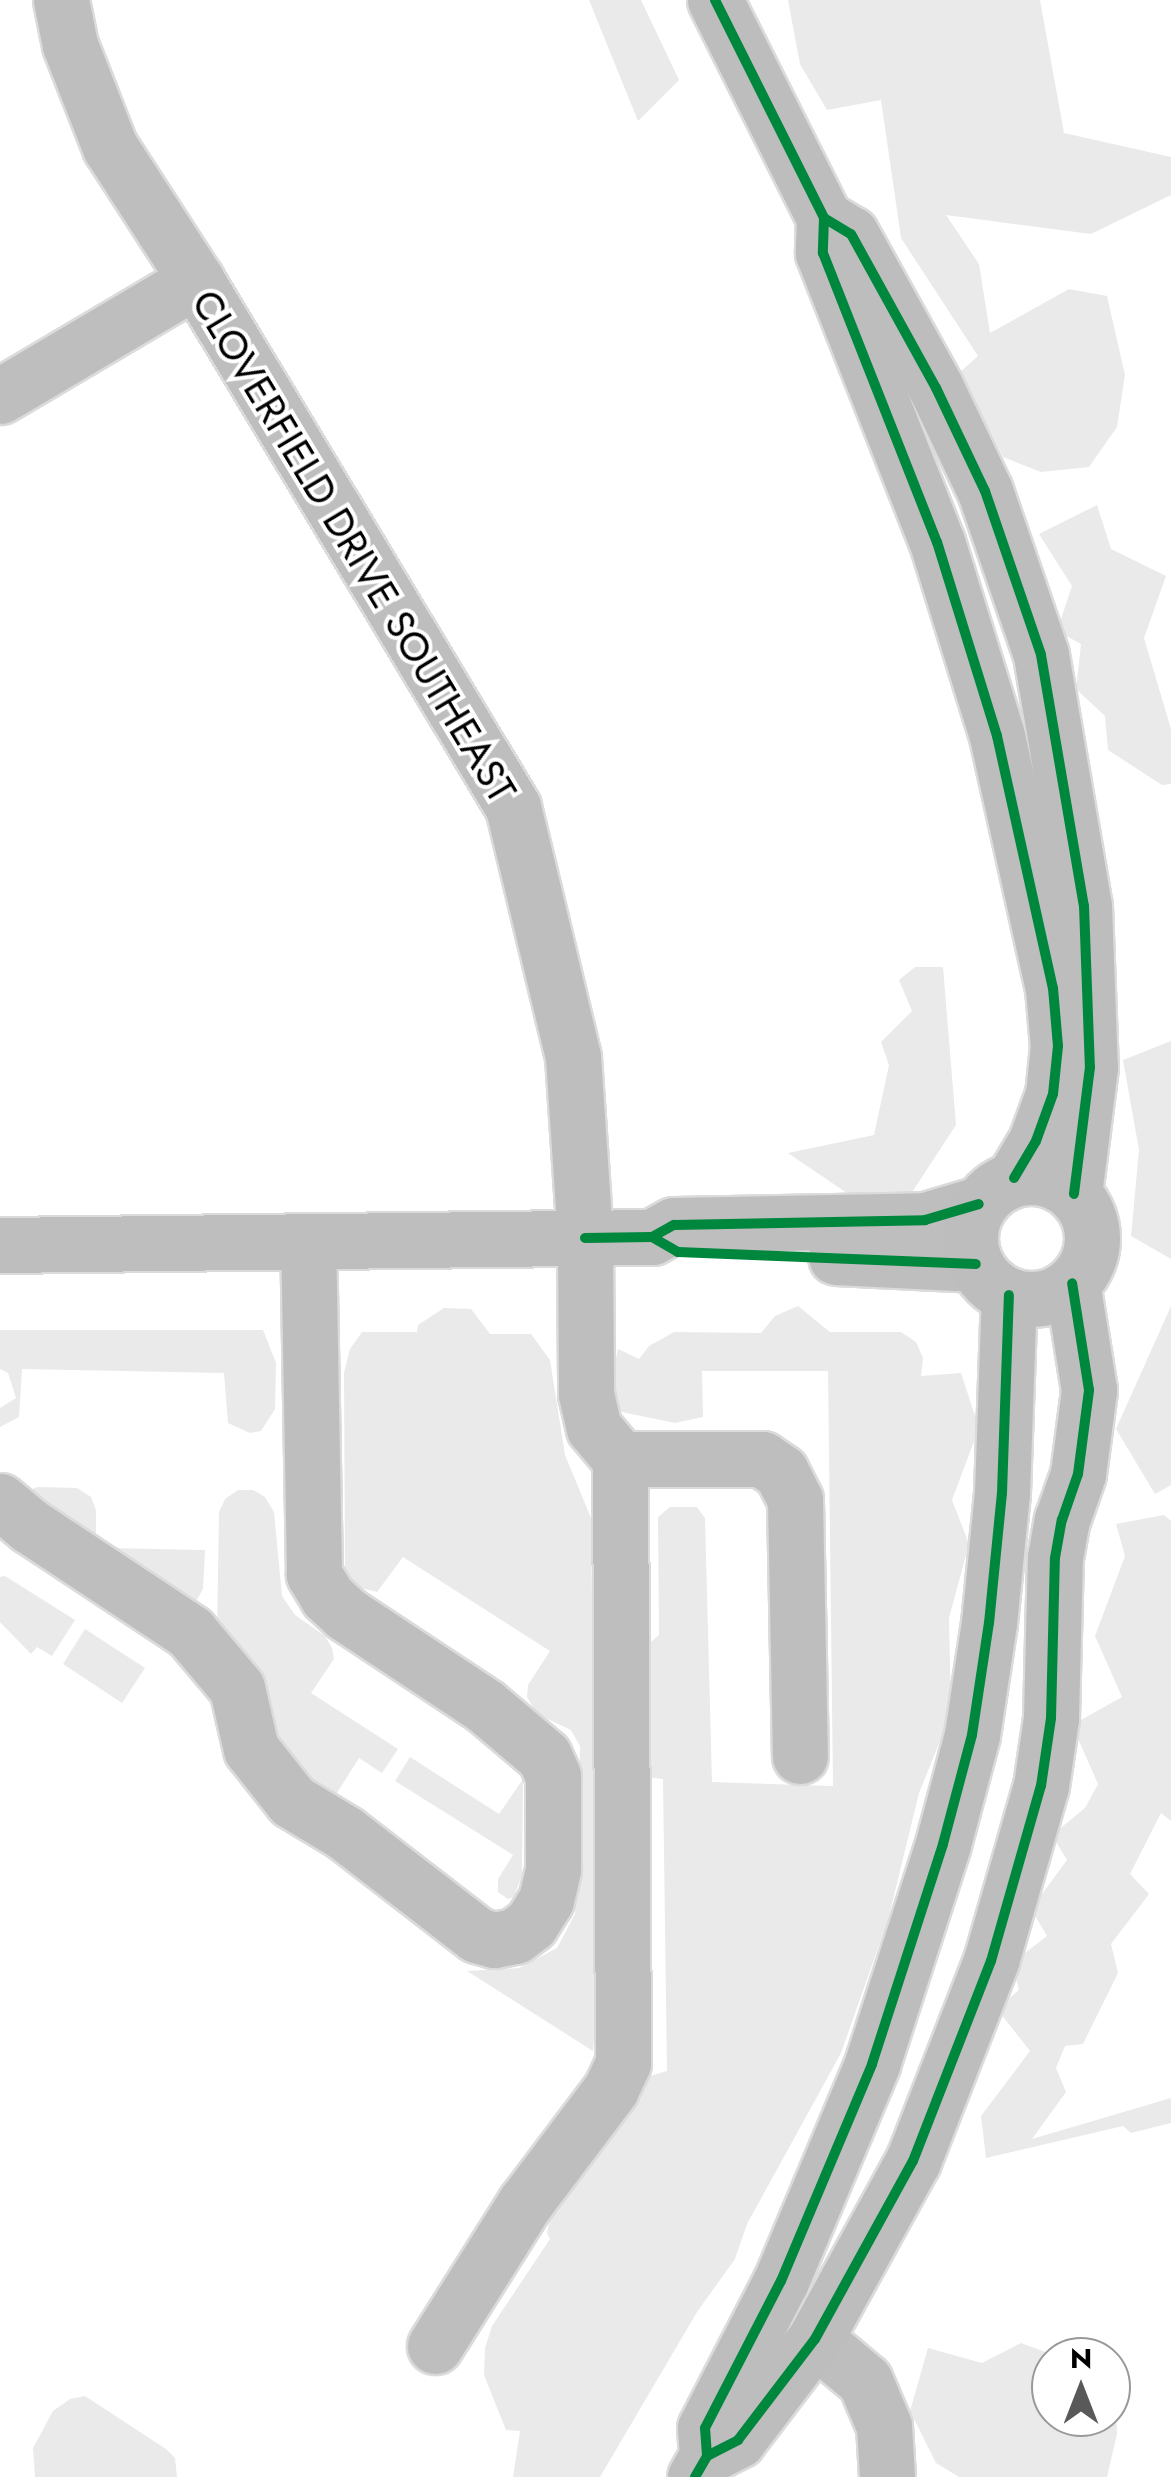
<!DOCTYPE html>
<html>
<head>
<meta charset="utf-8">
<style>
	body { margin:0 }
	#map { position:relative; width:1171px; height:2477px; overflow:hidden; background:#fff; font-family:Jost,sans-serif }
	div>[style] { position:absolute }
	.green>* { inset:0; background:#eaeaea }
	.roads { filter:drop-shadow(2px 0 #dbdbdb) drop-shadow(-2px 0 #dbdbdb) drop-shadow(0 2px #dbdbdb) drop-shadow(0 -2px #dbdbdb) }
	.minor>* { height:55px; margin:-27.5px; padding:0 27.5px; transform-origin:27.5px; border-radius:27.5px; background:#bebebe }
	.major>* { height:55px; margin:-27.5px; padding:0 27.5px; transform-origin:27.5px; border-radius:27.5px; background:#bdbdbd }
	.major>.ring { margin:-27.5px; padding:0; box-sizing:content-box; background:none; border:55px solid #bdbdbd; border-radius:50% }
	.cycleway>* { height:10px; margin:-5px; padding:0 5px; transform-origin:5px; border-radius:5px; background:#00873e }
	span { translate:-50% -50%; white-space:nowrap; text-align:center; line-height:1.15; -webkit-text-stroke:8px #fff; paint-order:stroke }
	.street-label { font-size:40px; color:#000 }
	.north { position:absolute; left:1031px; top:2337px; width:100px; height:100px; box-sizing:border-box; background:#fff; border:2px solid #999; border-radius:50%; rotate:0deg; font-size:28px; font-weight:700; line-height:40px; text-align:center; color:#000 }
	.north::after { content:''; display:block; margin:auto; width:35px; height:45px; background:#595959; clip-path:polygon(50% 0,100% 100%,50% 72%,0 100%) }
</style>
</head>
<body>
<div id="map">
	<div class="green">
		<i style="clip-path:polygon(589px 0,641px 0,679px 80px,638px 121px)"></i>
		<i style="clip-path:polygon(788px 0,1040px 0,1064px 133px,1171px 157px,1171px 195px,1091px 234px,946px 215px,979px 264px,990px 333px,1069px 289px,1107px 296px,1125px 375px,1117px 427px,1089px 467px,1041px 472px,1003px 457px,960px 372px,978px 356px,901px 238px,881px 100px,827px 110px,800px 64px)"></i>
		<i style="clip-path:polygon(1097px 505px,1111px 549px,1166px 576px,1144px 638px,1171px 729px,1171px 784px,1162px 785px,1108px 750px,1105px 716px,1076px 689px,1081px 644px,1057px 631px,1072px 586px,1039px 534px)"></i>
		<i style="clip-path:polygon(915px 967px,943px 967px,956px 1125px,907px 1200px,860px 1202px,788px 1153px,874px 1135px,889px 1065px,881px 1042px,912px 1011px,899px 980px)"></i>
		<i style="clip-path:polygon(1171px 1041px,1171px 1259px,1131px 1236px,1139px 1150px,1123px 1060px)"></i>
		<i style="clip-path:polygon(798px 1306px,830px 1332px,901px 1332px,916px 1342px,923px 1358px,921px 1376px,961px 1373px,979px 1428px,952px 1500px,969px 1544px,949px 1618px,951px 1714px,919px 1793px,888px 1920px,841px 2053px,747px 2224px,735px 2259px,697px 2312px,600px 2477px,513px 2477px,520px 2431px,506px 2430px,484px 2375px,485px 2348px,492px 2326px,550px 2239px,547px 2233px,560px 2170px,639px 2079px,667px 2071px,663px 1779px,653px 1778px,603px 1731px,612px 1676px,659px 1635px,658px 1517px,670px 1507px,697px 1507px,705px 1518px,712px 1782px,833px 1786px,828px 1371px,702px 1371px,703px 1417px,675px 1423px,622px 1412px,615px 1402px,612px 1375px,618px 1349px,639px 1359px,649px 1346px,674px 1332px,761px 1333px,775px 1316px)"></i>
		<i style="clip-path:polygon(1171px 1306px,1171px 1485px,1155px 1494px,1116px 1429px)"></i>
		<i style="clip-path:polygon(444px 1308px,471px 1309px,490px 1334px,531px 1334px,550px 1360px,565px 1455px,591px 1518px,597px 1996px,593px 2051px,467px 1971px,519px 1968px,557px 1948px,575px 1914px,580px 1746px,571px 1730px,537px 1714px,527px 1697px,528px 1685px,550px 1651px,403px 1557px,377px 1592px,353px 1586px,345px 1568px,344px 1373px,350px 1349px,362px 1332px,417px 1332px,418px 1325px)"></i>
		<i style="clip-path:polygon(0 1330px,263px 1330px,276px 1363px,275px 1409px,261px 1431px,250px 1433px,228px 1423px,224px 1373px,22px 1369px,19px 1417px,0 1427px,0 1408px,16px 1398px,8px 1373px,0 1369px)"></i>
		<i style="clip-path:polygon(37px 1487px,77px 1488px,91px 1497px,96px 1510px,96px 1543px,106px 1548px,205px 1550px,203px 1589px,189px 1614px,25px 1493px)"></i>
		<i style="clip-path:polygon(238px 1490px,253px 1490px,265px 1497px,274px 1512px,282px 1596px,295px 1615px,325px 1636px,332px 1648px,334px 1659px,311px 1693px,398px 1749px,382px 1773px,359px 1758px,332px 1801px,280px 1770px,217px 1636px,219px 1512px,225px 1499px)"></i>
		<i style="clip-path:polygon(1164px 1515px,1171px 1521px,1171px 1821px,1161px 1813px,1130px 1874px,1149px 1894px,1111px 1944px,1118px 1973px,1083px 2044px,1065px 2046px,1056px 2068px,1066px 2092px,1032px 2139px,1171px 2098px,1171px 2123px,1131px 2133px,1123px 2126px,986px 2158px,981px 2116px,1030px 2051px,997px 2009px,1019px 1990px,1012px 1963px,1047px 1936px,1031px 1909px,1067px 1860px,1052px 1835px,1085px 1808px,1098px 1784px,1072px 1725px,1122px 1697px,1095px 1636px,1125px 1556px,1116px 1524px)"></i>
		<i style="clip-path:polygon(5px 1576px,75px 1620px,52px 1656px,37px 1647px,31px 1654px,0 1622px,0 1577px)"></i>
		<i style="clip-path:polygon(85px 1629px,145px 1668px,122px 1703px,63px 1664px)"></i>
		<i style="clip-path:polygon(410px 1757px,499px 1814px,523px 1779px,522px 1875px,514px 1897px,508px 1899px,498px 1892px,498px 1879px,513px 1855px,395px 1781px)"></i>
		<i style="clip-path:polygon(1021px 2343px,1059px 2357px,1051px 2357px,1051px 2417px,1111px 2417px,1111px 2376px,1115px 2378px,1117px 2434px,1107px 2477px,959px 2477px,936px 2463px,910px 2411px,928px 2348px,982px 2363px)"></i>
		<i style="clip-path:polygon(85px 2396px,166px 2449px,175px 2458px,177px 2477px,35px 2477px,33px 2448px,53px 2411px,70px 2399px)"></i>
	</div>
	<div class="roads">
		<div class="minor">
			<i style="left:61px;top:0;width:46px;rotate:78.7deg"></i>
			<i style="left:70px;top:45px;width:110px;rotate:68.6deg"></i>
			<i style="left:110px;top:147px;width:158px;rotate:57.1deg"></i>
			<i style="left:196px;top:280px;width:615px;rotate:58.97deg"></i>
			<i style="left:513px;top:807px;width:257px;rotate:76.5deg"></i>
			<i style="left:573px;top:1057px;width:181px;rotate:86.2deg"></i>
			<i style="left:585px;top:1238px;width:156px;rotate:89.6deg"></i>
			<i style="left:586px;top:1394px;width:35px;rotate:77deg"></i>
			<i style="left:594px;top:1428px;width:40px;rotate:50deg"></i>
			<i style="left:620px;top:1459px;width:604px;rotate:89.72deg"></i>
			<i style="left:623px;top:2063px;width:29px;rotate:115deg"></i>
			<i style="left:611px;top:2089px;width:143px;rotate:127deg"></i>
			<i style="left:525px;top:2203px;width:169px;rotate:122.2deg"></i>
			<i style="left:0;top:396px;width:228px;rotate:-30.6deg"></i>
			<i style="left:0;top:1245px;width:652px;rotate:-0.7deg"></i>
			<i style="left:652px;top:1237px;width:25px;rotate:-29deg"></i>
			<i style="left:674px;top:1225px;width:251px;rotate:-1.1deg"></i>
			<i style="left:925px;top:1220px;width:56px;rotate:-16.5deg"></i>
			<i style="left:836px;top:1257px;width:140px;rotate:2.9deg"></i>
			<i style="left:620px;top:1459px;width:142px"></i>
			<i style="left:762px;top:1459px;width:23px;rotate:34deg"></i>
			<i style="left:781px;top:1472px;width:31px;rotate:63deg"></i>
			<i style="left:795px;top:1500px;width:256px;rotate:88.9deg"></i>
			<i style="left:0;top:1501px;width:39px;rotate:40deg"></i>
			<i style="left:30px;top:1526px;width:192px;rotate:33.5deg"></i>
			<i style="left:190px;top:1632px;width:73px;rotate:50deg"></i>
			<i style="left:237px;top:1688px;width:63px;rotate:77.1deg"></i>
			<i style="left:251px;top:1749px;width:66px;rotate:51.7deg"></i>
			<i style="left:292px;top:1801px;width:62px;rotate:31.1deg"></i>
			<i style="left:345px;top:1833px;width:167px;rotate:37.7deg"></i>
			<i style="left:477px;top:1935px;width:18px;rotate:16deg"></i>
			<i style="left:494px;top:1940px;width:21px;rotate:-11deg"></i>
			<i style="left:515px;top:1936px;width:20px;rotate:-37deg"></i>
			<i style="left:531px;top:1924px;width:28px;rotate:-58deg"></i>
			<i style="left:546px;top:1900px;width:32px;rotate:-77deg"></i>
			<i style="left:553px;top:1869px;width:93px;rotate:-90deg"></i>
			<i style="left:553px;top:1776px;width:22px;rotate:-114deg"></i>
			<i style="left:544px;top:1756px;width:77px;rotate:-139.7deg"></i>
			<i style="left:485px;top:1706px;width:167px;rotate:-146.5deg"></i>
			<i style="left:346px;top:1614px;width:26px;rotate:-137deg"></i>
			<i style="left:327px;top:1596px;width:26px;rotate:-121deg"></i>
			<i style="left:314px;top:1574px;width:332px;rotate:-91deg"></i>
			<i style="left:815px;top:2339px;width:65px;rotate:40deg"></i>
			<i style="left:865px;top:2381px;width:49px;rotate:67.1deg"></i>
			<i style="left:884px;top:2426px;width:51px;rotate:86.6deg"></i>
		</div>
		<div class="major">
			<i style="left:715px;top:0;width:244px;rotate:63.4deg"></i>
			<i style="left:824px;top:218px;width:35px;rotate:92deg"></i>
			<i style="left:823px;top:253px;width:311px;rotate:68.5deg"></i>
			<i style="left:937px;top:542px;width:203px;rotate:72.8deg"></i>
			<i style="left:997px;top:736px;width:258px;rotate:77.5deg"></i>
			<i style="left:1053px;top:988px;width:58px;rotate:85.1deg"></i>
			<i style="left:1058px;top:1046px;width:48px;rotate:95.9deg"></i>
			<i style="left:1053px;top:1094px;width:50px;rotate:109.9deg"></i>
			<i style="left:1036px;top:1141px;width:43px;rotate:120.7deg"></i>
			<i style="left:824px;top:218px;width:31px;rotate:31deg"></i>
			<i style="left:851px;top:234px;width:176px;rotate:61.1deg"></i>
			<i style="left:936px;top:388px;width:114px;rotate:64.6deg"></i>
			<i style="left:985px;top:491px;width:173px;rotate:71.1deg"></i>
			<i style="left:1041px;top:655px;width:255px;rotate:80.3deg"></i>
			<i style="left:1084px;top:906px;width:161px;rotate:87.9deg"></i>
			<i style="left:1090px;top:1067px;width:128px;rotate:97.2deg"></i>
			<i class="ring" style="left:970px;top:1177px;width:67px;height:67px"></i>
			<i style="left:707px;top:2456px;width:28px;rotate:-94deg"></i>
			<i style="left:705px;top:2428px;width:165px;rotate:-62.7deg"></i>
			<i style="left:781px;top:2281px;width:235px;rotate:-67.2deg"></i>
			<i style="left:872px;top:2064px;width:231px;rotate:-72.1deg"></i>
			<i style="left:943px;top:1844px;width:113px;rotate:-75.1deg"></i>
			<i style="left:972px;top:1735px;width:113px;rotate:-81.4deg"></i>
			<i style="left:989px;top:1623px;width:131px;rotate:-84.3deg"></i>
			<i style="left:1002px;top:1493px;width:198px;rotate:-88deg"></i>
			<i style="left:695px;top:2477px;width:24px;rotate:-60deg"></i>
			<i style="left:707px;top:2456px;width:35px;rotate:-27deg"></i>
			<i style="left:738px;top:2440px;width:127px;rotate:-52.7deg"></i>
			<i style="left:815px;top:2339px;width:203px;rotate:-61.2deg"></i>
			<i style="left:913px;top:2161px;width:215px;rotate:-68.7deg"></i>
			<i style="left:991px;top:1961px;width:182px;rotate:-74.1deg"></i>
			<i style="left:1041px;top:1786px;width:69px;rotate:-81.6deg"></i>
			<i style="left:1051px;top:1718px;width:160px;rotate:-88.6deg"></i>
			<i style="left:1055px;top:1558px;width:39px;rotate:-80deg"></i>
			<i style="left:1062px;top:1520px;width:49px;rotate:-70.8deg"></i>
			<i style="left:1078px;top:1474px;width:85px;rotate:-82.5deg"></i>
			<i style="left:1089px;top:1390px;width:108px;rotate:-99deg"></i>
		</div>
	</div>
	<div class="cycleway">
		<i style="left:715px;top:0;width:244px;rotate:63.4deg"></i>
		<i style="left:824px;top:218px;width:35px;rotate:92deg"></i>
		<i style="left:823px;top:253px;width:311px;rotate:68.5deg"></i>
		<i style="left:937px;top:542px;width:203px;rotate:72.8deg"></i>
		<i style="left:997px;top:736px;width:258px;rotate:77.5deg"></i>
		<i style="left:1053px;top:988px;width:58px;rotate:85.1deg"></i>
		<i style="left:1058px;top:1046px;width:48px;rotate:95.9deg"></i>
		<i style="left:1053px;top:1094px;width:50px;rotate:109.9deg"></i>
		<i style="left:1036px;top:1141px;width:43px;rotate:120.7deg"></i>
		<i style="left:824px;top:218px;width:31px;rotate:31deg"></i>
		<i style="left:851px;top:234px;width:176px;rotate:61.1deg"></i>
		<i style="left:936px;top:388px;width:114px;rotate:64.6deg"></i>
		<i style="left:985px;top:491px;width:173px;rotate:71.1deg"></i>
		<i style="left:1041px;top:655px;width:255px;rotate:80.3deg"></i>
		<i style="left:1084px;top:906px;width:161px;rotate:87.9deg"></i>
		<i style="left:1090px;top:1067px;width:128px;rotate:97.2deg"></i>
		<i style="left:652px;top:1237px;width:30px;rotate:30deg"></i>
		<i style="left:678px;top:1252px;width:298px;rotate:2.3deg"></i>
		<i style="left:585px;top:1238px;width:67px;rotate:-0.9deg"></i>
		<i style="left:652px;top:1237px;width:25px;rotate:-29deg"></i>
		<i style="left:674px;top:1225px;width:251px;rotate:-1.1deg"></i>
		<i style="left:925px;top:1220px;width:56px;rotate:-16.5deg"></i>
		<i style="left:707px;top:2456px;width:28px;rotate:-94deg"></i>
		<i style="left:705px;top:2428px;width:165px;rotate:-62.7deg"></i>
		<i style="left:781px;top:2281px;width:235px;rotate:-67.2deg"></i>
		<i style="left:872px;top:2064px;width:231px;rotate:-72.1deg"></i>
		<i style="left:943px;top:1844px;width:113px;rotate:-75.1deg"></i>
		<i style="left:972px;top:1735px;width:113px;rotate:-81.4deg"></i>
		<i style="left:989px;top:1623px;width:131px;rotate:-84.3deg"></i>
		<i style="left:1002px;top:1493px;width:198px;rotate:-88deg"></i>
		<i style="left:695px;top:2477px;width:24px;rotate:-60deg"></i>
		<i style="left:707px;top:2456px;width:35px;rotate:-27deg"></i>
		<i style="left:738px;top:2440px;width:127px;rotate:-52.7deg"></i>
		<i style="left:815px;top:2339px;width:203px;rotate:-61.2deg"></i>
		<i style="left:913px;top:2161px;width:215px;rotate:-68.7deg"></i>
		<i style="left:991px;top:1961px;width:182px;rotate:-74.1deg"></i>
		<i style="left:1041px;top:1786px;width:69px;rotate:-81.6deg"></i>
		<i style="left:1051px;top:1718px;width:160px;rotate:-88.6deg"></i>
		<i style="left:1055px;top:1558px;width:39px;rotate:-80deg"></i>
		<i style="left:1062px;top:1520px;width:49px;rotate:-70.8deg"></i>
		<i style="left:1078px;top:1474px;width:85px;rotate:-82.5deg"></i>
		<i style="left:1089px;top:1390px;width:108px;rotate:-99deg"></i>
	</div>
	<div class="street-label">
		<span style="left:354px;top:546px;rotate:59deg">CLOVERFIELD DRIVE SOUTHEAST</span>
	</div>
	<div class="north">N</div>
</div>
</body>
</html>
